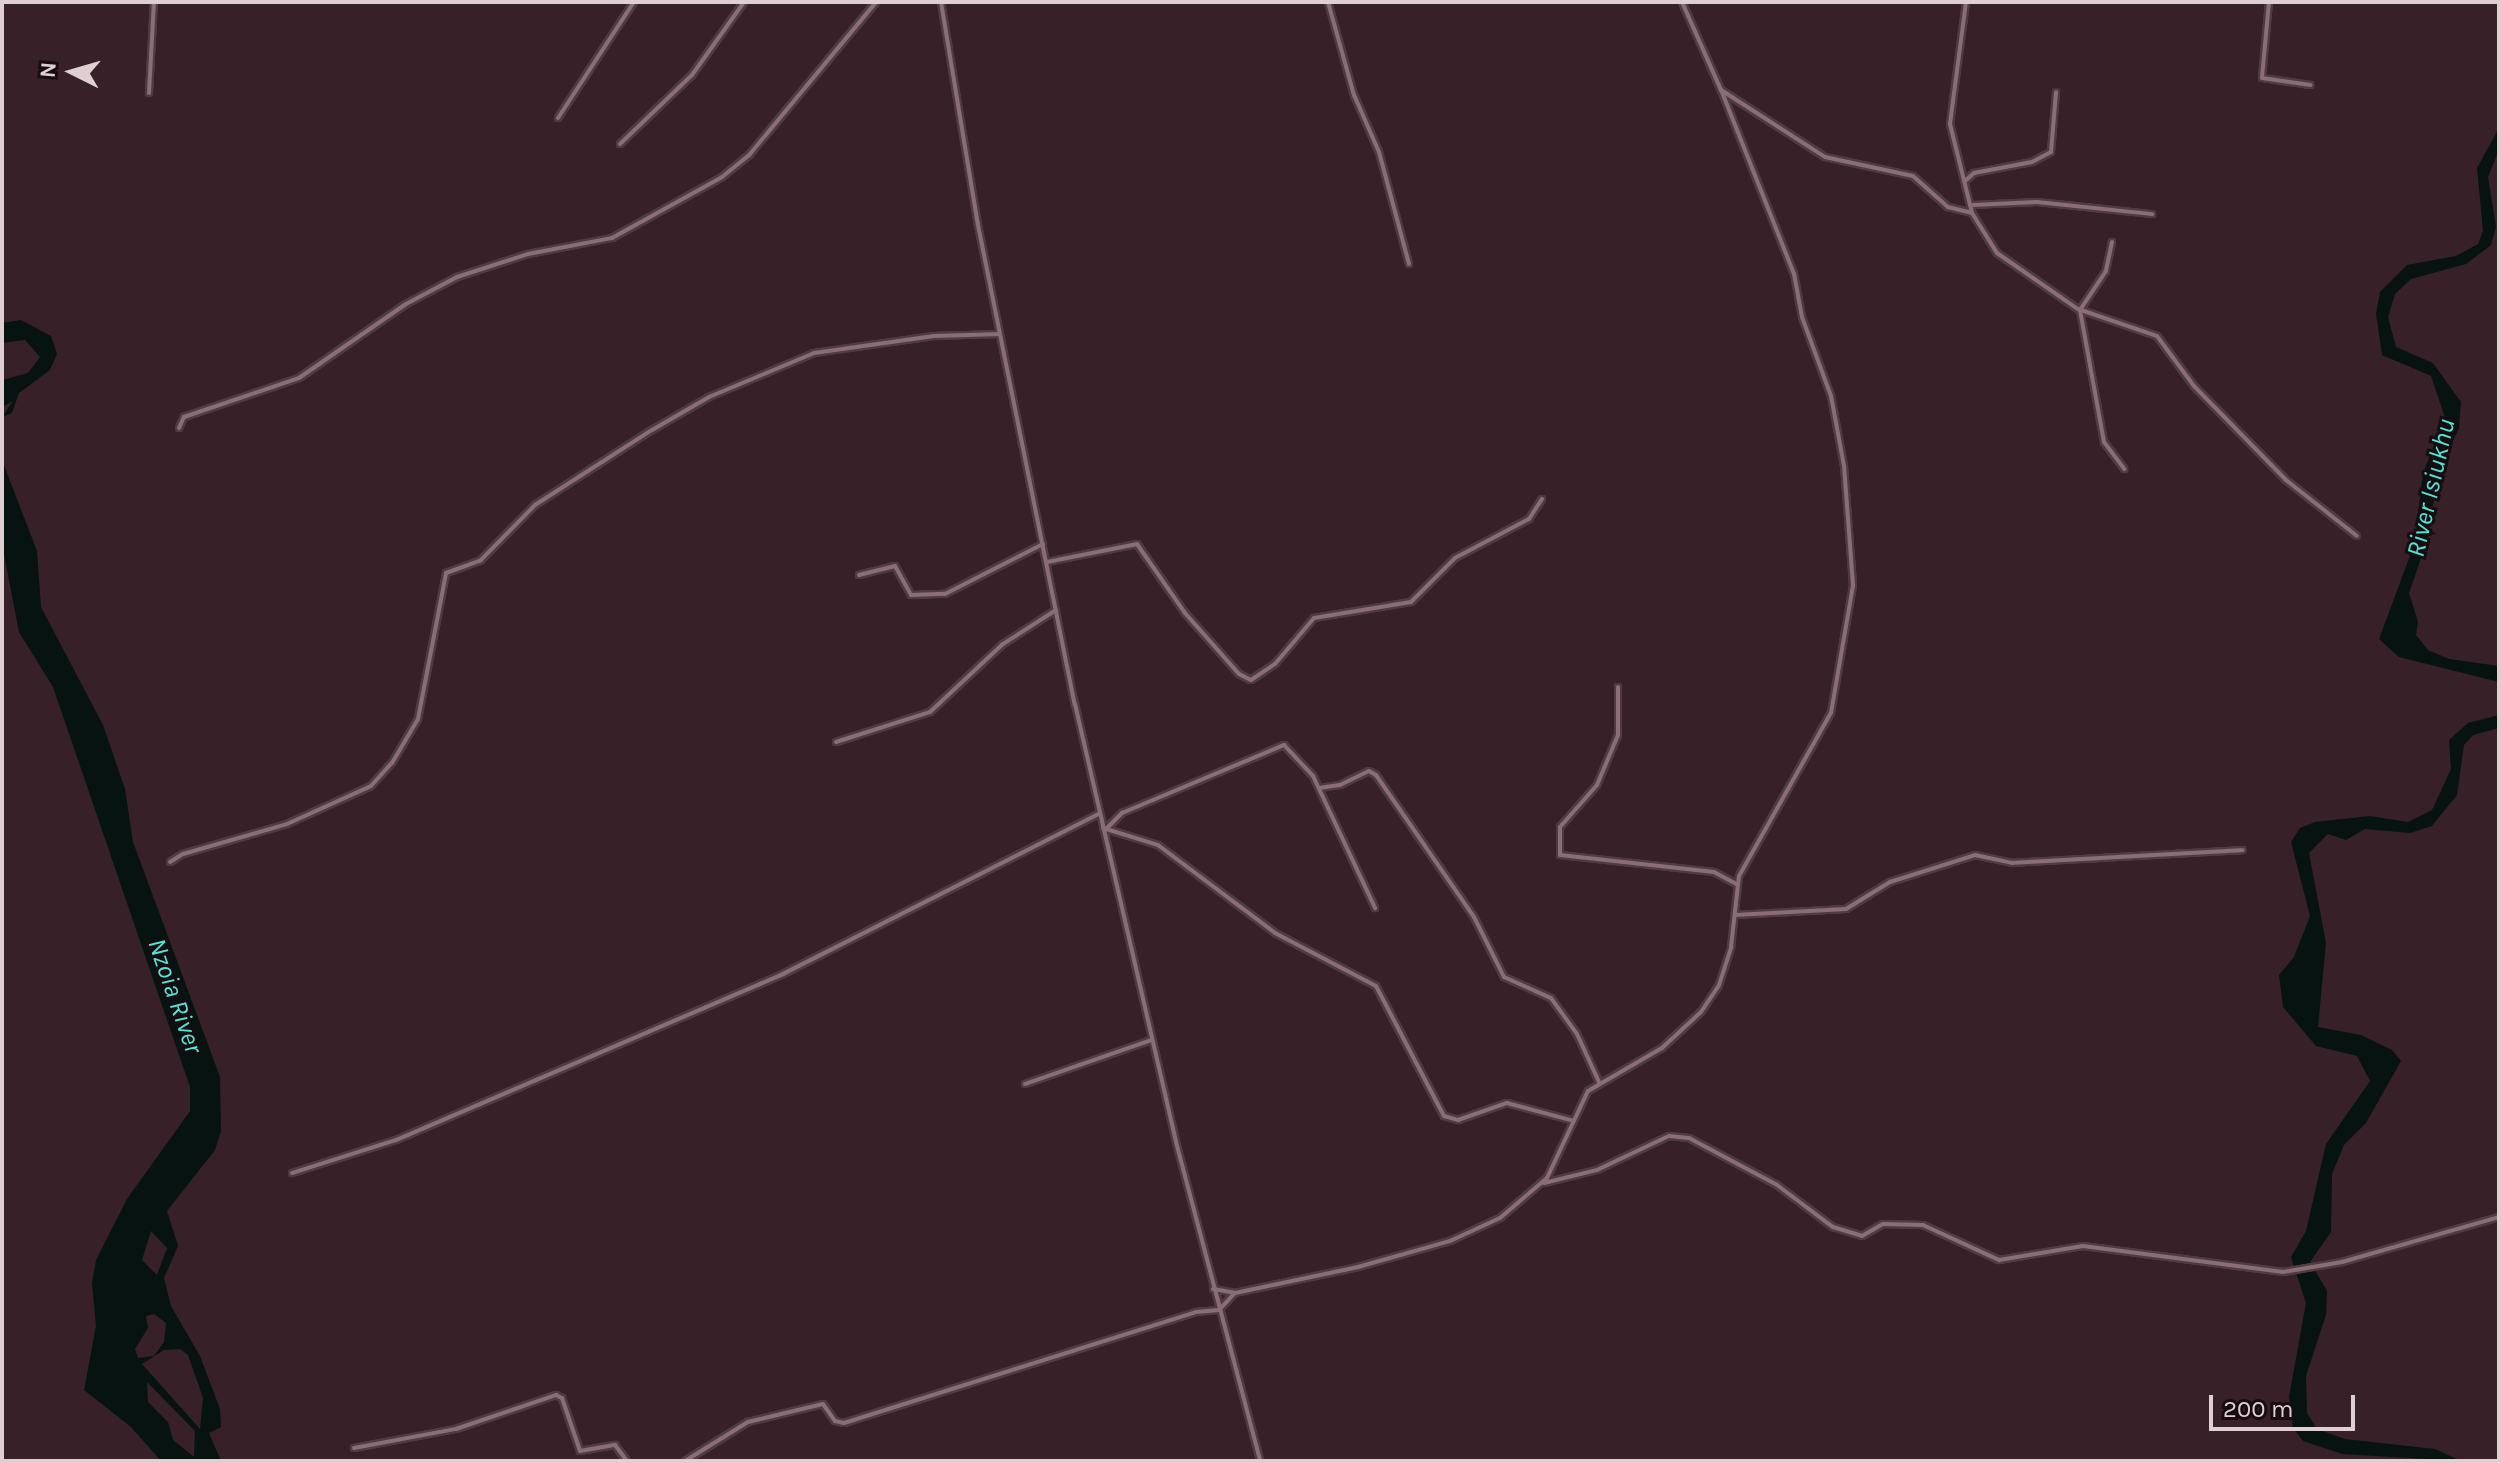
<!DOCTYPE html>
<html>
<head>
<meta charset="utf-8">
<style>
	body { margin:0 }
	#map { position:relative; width:2501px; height:1463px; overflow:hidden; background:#372027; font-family:Karla,sans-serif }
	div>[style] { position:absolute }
	.water>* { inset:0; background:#061311 }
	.roads { filter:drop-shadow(2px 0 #4f3c43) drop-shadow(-2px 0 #4f3c43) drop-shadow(0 2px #4f3c43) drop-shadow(0 -2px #4f3c43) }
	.minor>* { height:4px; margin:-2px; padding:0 2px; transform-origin:2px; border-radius:2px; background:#8a6d75 }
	span { translate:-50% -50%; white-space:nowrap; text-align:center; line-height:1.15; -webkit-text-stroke:6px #170d10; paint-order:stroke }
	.water-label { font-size:26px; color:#4ee7d5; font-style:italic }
	.frame { position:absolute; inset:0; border:4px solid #dfcfd3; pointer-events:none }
	.north { position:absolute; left:32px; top:32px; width:80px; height:80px; -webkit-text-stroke:6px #170d10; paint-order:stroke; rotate:275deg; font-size:22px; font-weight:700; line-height:32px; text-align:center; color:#dfcfd3 }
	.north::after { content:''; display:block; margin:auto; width:28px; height:36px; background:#dfcfd3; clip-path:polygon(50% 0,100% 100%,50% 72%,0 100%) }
	.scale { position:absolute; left:2209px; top:1395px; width:146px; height:36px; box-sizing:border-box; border:4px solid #dfcfd3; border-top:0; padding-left:10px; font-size:24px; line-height:28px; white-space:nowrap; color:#dfcfd3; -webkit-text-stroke:6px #170d10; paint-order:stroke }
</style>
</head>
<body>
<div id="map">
	<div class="water">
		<i style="clip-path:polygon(2499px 128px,2499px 150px,2488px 177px,2496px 227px,2491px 245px,2466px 264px,2411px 279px,2395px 294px,2388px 317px,2396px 347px,2433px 363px,2461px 402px,2459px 429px,2439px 465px,2428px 538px,2409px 593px,2418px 622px,2416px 635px,2428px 650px,2449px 659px,2499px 666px,2499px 682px,2399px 657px,2379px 639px,2414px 545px,2423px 473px,2445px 418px,2431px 376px,2382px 355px,2376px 314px,2380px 292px,2407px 265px,2456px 256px,2478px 244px,2483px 231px,2477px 168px)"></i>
		<i style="clip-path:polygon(21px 320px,51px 336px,57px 354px,50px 370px,19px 393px,12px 413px,2px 417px,13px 401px,2px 407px,2px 380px,28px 373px,40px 357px,25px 340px,2px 343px,2px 323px)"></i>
		<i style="clip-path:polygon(evenodd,2px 460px,37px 551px,41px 607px,103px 725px,125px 789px,133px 842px,220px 1077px,221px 1131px,215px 1150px,167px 1211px,178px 1246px,164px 1278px,171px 1306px,200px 1356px,220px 1409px,221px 1427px,209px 1433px,221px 1461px,161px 1461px,131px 1427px,84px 1390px,96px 1326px,92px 1283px,96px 1260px,127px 1199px,190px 1111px,190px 1087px,53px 687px,19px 632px,2px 544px,2px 460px,151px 1231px,167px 1248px,157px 1275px,142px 1260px,151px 1231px,2px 460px,154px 1314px,166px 1323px,164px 1342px,154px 1356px,138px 1358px,135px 1349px,148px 1328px,146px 1316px,154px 1314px,2px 460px,180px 1349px,188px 1355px,203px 1398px,200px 1429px,142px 1364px,164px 1350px,180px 1349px,2px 460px,147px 1382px,195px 1431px,194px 1457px,173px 1440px,168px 1422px,148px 1402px,147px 1382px)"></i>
		<i style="clip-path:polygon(2499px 715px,2499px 728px,2473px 735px,2464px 745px,2457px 795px,2432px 826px,2410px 833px,2365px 829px,2346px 840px,2328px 834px,2309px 853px,2326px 943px,2318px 1027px,2361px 1035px,2392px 1050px,2401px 1061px,2366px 1123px,2344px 1145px,2332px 1174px,2331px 1232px,2310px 1262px,2327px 1291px,2326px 1315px,2306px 1376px,2307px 1413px,2317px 1429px,2345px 1439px,2435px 1449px,2461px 1461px,2342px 1454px,2303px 1441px,2293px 1428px,2289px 1397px,2306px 1303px,2291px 1257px,2306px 1231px,2326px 1144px,2370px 1081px,2357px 1056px,2316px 1046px,2283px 1007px,2279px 975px,2294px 957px,2310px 916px,2291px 842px,2300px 828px,2315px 822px,2370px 816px,2408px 822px,2432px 810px,2451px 769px,2449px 740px,2468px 723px)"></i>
	</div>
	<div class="roads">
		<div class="minor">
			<i style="left:941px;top:2px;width:226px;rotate:80.6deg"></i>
			<i style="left:978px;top:225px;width:489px;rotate:78.6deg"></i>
			<i style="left:1075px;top:704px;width:449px;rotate:77deg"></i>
			<i style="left:1176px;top:1142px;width:330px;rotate:75.2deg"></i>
			<i style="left:1328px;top:2px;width:97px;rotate:74.4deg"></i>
			<i style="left:1354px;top:95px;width:62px;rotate:66.3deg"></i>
			<i style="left:1379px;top:152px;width:116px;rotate:75deg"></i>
			<i style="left:1682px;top:2px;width:96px;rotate:66.1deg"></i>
			<i style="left:1721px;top:90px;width:124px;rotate:32.8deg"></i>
			<i style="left:1825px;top:157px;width:90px;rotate:12.2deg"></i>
			<i style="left:1913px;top:176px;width:47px;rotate:41.5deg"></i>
			<i style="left:1948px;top:207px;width:25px;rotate:14deg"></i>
			<i style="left:1972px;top:213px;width:47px;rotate:58deg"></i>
			<i style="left:1997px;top:253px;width:98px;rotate:34.7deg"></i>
			<i style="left:2078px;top:309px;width:83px;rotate:18.9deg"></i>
			<i style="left:2157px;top:336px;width:62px;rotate:53.5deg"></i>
			<i style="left:2194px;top:386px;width:132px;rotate:45.6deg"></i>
			<i style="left:2286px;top:480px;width:90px;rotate:38.3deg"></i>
			<i style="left:1966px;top:2px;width:123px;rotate:97.5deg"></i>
			<i style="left:1950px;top:124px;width:92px;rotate:76.1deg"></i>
			<i style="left:2269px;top:2px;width:76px;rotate:95.3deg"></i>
			<i style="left:2262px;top:78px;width:49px;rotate:8.3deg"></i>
			<i style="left:149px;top:93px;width:91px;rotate:-86.9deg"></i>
			<i style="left:558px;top:118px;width:139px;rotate:-56.8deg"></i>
			<i style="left:620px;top:144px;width:100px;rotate:-43.8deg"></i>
			<i style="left:692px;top:75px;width:90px;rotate:-54.5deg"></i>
			<i style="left:1965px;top:181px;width:12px;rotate:-42deg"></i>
			<i style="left:1974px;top:173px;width:59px;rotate:-10.7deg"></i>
			<i style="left:2032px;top:162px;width:21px;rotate:-28deg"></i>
			<i style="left:2051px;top:152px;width:60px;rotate:-85.2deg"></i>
			<i style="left:1973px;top:205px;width:64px;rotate:-2.7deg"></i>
			<i style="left:2037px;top:202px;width:116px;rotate:6deg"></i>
			<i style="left:2112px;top:242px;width:30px;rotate:102deg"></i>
			<i style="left:2106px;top:271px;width:47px;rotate:123.7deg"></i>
			<i style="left:2080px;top:310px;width:134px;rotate:79.7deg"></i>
			<i style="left:2104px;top:442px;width:34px;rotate:53deg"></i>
			<i style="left:179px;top:428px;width:12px;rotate:-66deg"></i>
			<i style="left:184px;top:417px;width:121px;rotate:-18.7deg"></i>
			<i style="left:299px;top:378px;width:130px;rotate:-34.7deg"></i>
			<i style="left:406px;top:304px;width:58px;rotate:-27.9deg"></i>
			<i style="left:457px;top:277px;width:75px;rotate:-17.9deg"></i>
			<i style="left:528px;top:254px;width:86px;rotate:-10.8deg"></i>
			<i style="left:612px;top:238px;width:126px;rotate:-29deg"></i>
			<i style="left:722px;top:177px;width:36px;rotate:-39deg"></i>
			<i style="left:750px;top:154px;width:197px;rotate:-50.3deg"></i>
			<i style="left:1047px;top:562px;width:92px;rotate:-11.3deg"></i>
			<i style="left:1137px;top:544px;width:84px;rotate:55.2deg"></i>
			<i style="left:1185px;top:613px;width:81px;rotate:48.5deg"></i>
			<i style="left:1239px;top:674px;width:13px;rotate:27deg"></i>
			<i style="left:1251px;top:680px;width:29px;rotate:-34deg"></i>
			<i style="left:1275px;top:664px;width:60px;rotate:-49.7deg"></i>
			<i style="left:1314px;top:618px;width:98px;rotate:-9.4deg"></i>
			<i style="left:1411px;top:602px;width:62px;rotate:-45deg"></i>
			<i style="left:1455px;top:558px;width:84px;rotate:-27.8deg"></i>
			<i style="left:1529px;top:519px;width:24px;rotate:-57deg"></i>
			<i style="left:859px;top:575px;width:37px;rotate:-14deg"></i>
			<i style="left:895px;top:566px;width:33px;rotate:61deg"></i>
			<i style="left:911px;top:595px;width:34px;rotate:-2deg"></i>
			<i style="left:945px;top:594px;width:110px;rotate:-27deg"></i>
			<i style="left:1618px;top:687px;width:48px;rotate:90deg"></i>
			<i style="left:1618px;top:735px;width:54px;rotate:112.8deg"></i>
			<i style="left:1597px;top:785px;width:56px;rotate:131.4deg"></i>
			<i style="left:1560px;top:827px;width:28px;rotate:90deg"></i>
			<i style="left:1560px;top:855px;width:155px;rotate:6.3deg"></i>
			<i style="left:1714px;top:872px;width:27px;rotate:28deg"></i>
			<i style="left:836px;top:742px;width:99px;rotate:-17.7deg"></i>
			<i style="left:930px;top:712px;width:100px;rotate:-43deg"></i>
			<i style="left:1003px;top:644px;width:63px;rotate:-32.7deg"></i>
			<i style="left:1319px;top:788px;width:21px;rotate:-8deg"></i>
			<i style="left:1340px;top:785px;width:32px;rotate:-26deg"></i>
			<i style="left:1369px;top:771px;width:8px;rotate:30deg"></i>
			<i style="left:1376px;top:775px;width:173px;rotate:55.4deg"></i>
			<i style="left:1474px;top:917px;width:67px;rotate:63.4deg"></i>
			<i style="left:1504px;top:977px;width:51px;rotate:24.1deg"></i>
			<i style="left:1551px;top:998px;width:44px;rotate:54.2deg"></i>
			<i style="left:1577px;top:1034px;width:53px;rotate:65.4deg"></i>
			<i style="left:1103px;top:828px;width:58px;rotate:17.2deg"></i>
			<i style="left:1158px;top:845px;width:146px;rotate:36.9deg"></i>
			<i style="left:1275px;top:933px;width:114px;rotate:27.7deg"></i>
			<i style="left:1376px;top:986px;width:147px;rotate:62.4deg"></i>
			<i style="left:1444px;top:1116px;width:15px;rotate:16deg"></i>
			<i style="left:1458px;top:1120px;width:52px;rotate:-19.1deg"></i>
			<i style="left:1507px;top:1103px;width:69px;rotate:15deg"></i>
			<i style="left:1106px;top:829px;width:23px;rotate:-45deg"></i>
			<i style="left:1122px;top:813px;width:176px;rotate:-22.8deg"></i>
			<i style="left:1284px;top:745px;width:42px;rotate:46.9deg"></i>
			<i style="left:1313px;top:776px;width:146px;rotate:64.8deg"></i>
			<i style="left:170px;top:862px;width:15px;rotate:-32deg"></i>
			<i style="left:183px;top:854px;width:108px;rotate:-16.1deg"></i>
			<i style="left:287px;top:824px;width:92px;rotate:-24.3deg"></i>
			<i style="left:371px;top:786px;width:31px;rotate:-48deg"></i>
			<i style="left:392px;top:763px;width:51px;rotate:-59.4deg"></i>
			<i style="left:418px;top:719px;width:149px;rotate:-79.1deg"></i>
			<i style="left:446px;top:573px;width:37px;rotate:-20deg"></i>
			<i style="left:481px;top:560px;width:77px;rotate:-45.5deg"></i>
			<i style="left:535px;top:505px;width:139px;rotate:-32.7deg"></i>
			<i style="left:652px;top:430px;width:66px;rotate:-30.1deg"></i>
			<i style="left:709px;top:397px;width:114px;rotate:-22.7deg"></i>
			<i style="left:814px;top:353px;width:121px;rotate:-8.1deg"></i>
			<i style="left:934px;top:336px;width:66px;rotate:-1.7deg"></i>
			<i style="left:1735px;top:915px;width:111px;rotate:-3.1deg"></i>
			<i style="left:1846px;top:909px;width:52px;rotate:-31.5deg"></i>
			<i style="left:1890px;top:882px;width:89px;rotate:-17.6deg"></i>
			<i style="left:1975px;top:855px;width:38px;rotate:12deg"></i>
			<i style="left:2012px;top:863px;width:231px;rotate:-3.2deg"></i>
			<i style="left:1025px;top:1084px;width:133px;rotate:-19.2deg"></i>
			<i style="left:292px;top:1173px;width:109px;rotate:-17.6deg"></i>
			<i style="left:396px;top:1140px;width:421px;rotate:-23.2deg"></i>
			<i style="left:783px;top:974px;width:354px;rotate:-26.9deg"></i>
			<i style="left:1544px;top:1183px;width:55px;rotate:-13.8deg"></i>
			<i style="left:1597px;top:1170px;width:80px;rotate:-25.3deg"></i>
			<i style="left:1669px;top:1136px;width:20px;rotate:6deg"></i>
			<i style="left:1689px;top:1138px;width:100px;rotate:28.1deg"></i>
			<i style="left:1777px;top:1185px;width:70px;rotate:36.9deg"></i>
			<i style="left:1833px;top:1227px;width:30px;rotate:17deg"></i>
			<i style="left:1862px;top:1236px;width:24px;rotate:-30deg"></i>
			<i style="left:1883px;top:1224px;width:40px;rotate:1.4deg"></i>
			<i style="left:1923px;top:1225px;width:84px;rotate:24.7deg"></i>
			<i style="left:1999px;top:1260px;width:85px;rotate:-9.5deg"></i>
			<i style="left:2083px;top:1246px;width:202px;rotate:7.4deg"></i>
			<i style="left:2283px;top:1272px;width:60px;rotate:-9.6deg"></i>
			<i style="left:2342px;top:1262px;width:163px;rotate:-16deg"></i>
			<i style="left:1213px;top:1289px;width:22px;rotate:10deg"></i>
			<i style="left:1235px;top:1293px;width:126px;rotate:-11.9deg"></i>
			<i style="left:1358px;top:1267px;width:96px;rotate:-15.8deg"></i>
			<i style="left:1450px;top:1241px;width:55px;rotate:-24.7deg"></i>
			<i style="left:1500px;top:1218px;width:62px;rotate:-40.4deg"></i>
			<i style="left:1547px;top:1178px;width:96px;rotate:-64.8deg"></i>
			<i style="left:1588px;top:1091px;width:86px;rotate:-30.2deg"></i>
			<i style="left:1662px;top:1048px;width:53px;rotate:-42.7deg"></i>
			<i style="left:1701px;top:1012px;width:32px;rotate:-56deg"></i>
			<i style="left:1719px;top:985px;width:40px;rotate:-72deg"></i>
			<i style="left:1731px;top:947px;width:71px;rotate:-83.6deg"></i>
			<i style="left:1739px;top:876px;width:187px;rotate:-60.6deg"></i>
			<i style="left:1831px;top:713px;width:130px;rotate:-80.2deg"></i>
			<i style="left:1853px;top:585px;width:119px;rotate:-94.3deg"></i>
			<i style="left:1844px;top:466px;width:71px;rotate:-100.5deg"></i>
			<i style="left:1831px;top:396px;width:84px;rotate:-110.2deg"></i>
			<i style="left:1802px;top:317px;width:44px;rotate:-100.5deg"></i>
			<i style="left:1794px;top:274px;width:198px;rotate:-111.6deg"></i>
			<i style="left:354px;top:1448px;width:104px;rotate:-10.6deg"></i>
			<i style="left:456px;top:1429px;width:106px;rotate:-18.8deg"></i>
			<i style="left:556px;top:1395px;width:7px;rotate:27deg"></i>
			<i style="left:562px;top:1398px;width:56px;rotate:71.2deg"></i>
			<i style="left:580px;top:1451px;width:36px;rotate:-10deg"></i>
			<i style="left:615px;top:1445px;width:20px;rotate:53deg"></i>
			<i style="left:685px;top:1461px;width:74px;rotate:-31.8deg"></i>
			<i style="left:748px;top:1422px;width:77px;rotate:-13.5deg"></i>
			<i style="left:823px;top:1404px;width:21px;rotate:55deg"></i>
			<i style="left:835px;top:1421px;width:9px;rotate:13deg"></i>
			<i style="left:844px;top:1423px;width:369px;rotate:-17.5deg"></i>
			<i style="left:1196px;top:1312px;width:23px;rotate:-5deg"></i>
			<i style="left:1219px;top:1310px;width:23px;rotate:-47deg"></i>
		</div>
	</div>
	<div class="water-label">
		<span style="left:2431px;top:488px;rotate:-77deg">River Isiukhu</span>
		<span style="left:175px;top:996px;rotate:71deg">Nzoia River</span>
	</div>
	<div class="frame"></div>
	<div class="north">N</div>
	<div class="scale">200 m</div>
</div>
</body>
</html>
